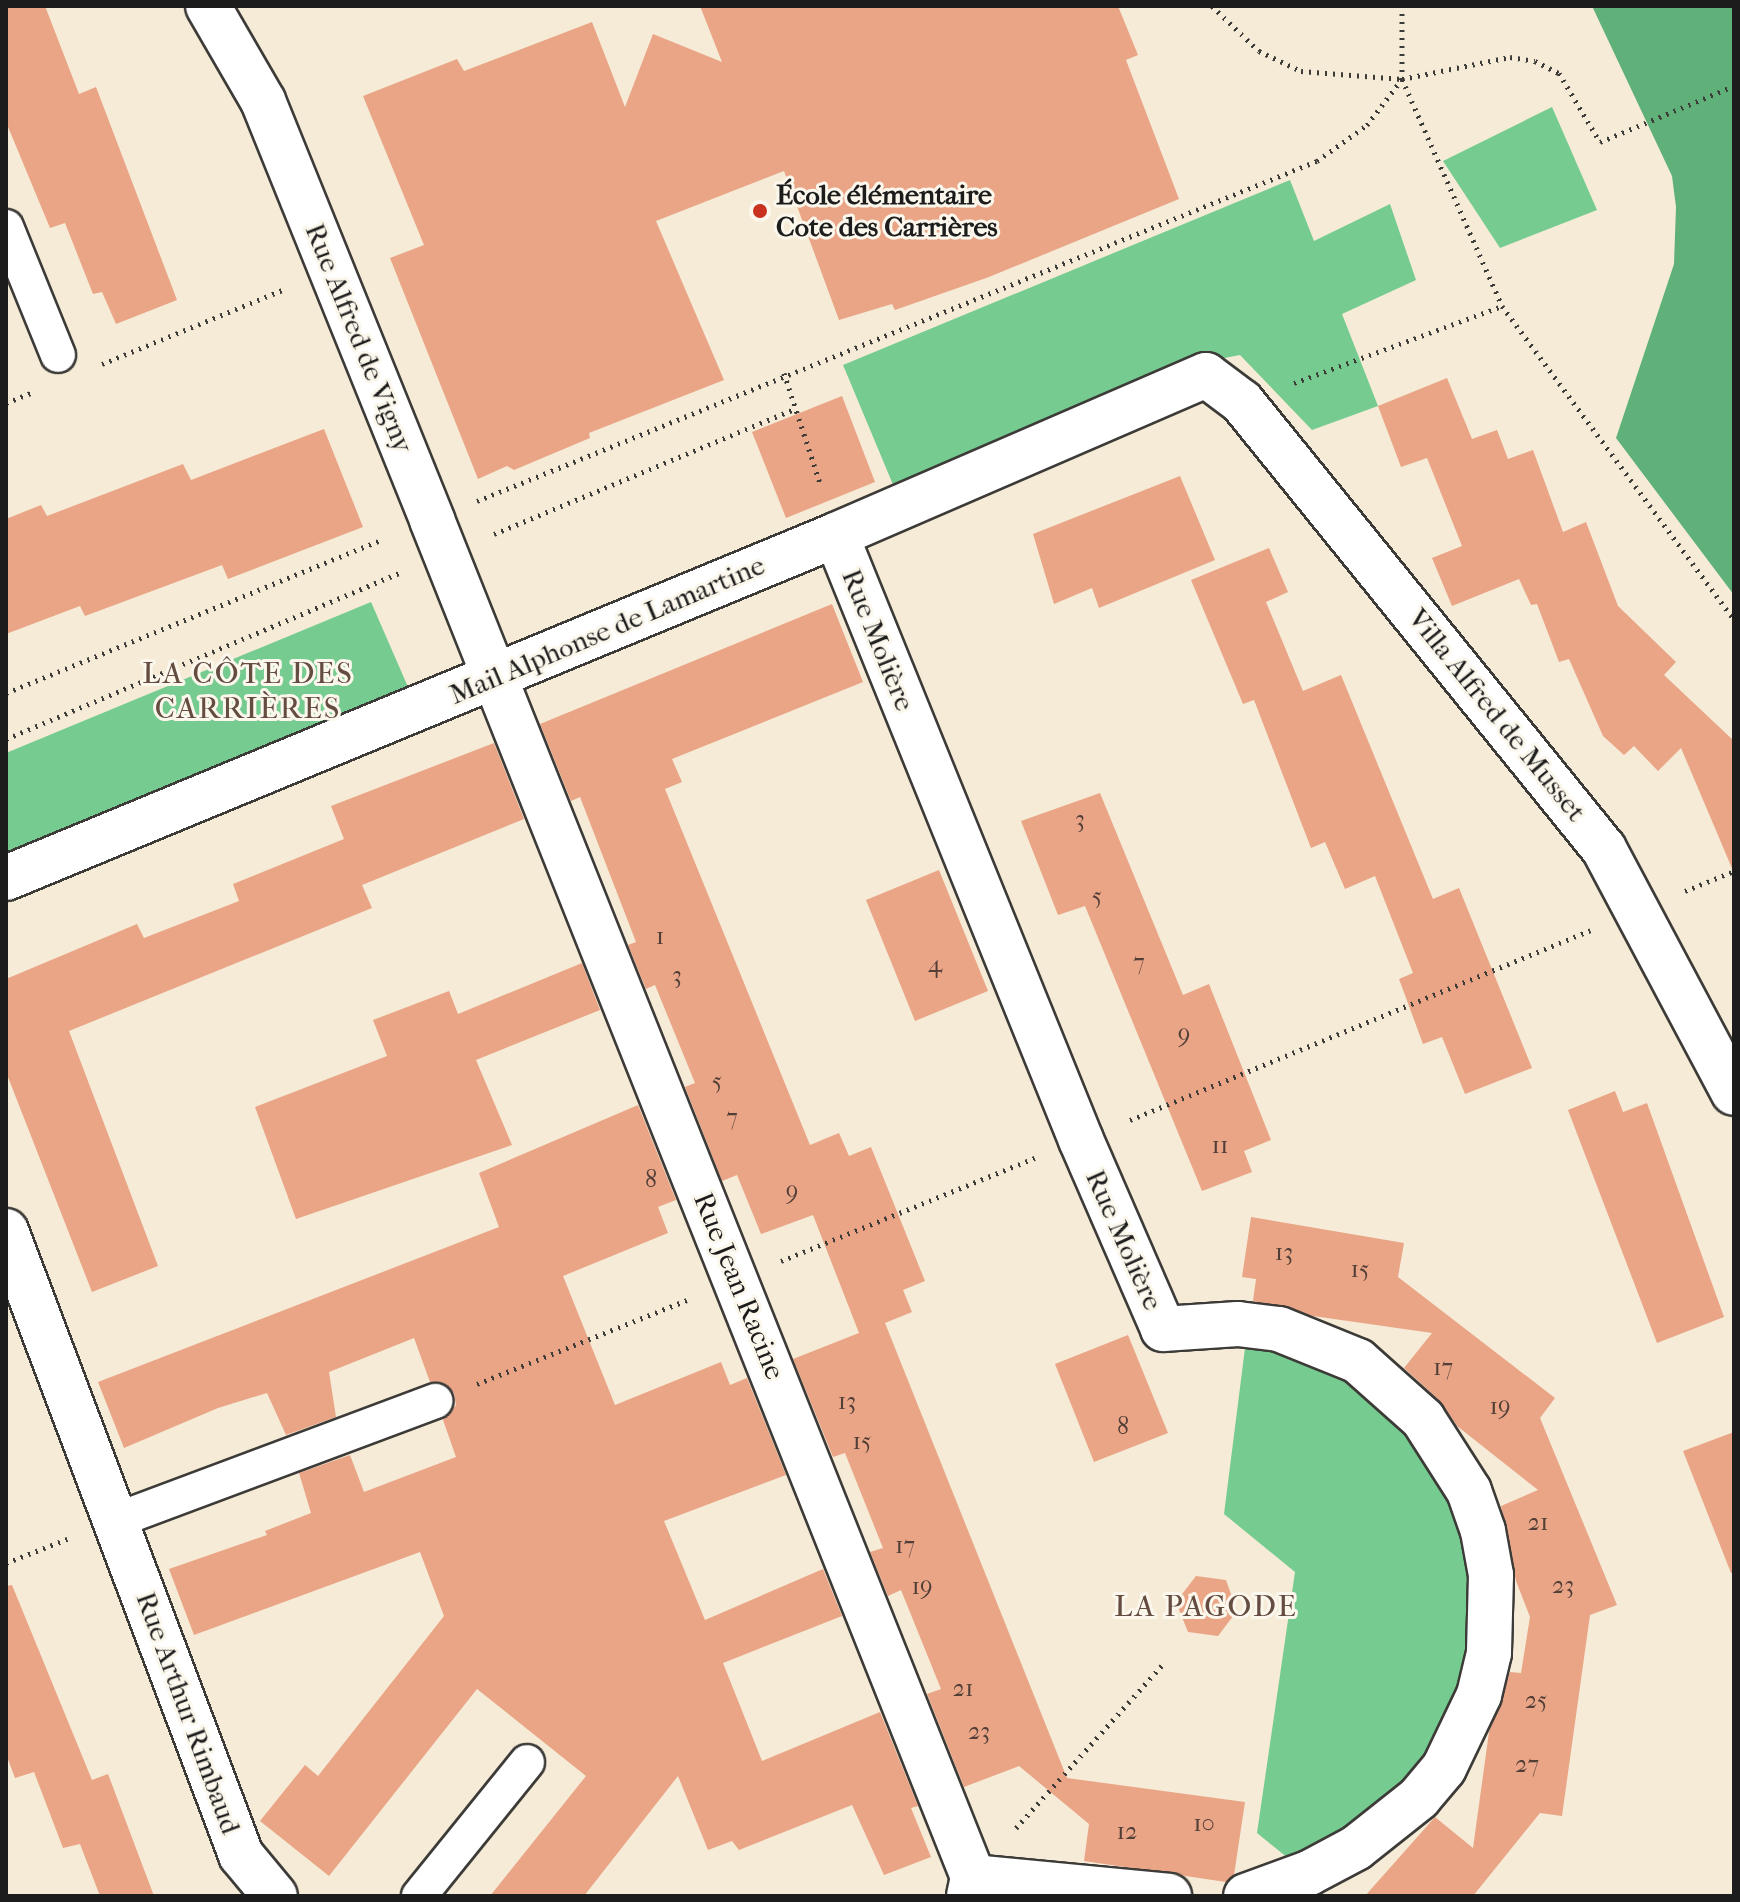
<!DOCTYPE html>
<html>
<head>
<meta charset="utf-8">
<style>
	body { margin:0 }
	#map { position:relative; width:1740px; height:1902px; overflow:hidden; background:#f5ebd6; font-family:"IM FELL French Canon",serif }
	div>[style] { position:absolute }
	.green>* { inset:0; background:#76cc90 }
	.forest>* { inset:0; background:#60b07a }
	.building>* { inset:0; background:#eaa587 }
	.path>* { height:5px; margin-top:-2.5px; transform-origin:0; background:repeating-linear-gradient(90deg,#3d3b38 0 2px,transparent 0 8px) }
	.roads { filter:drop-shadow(2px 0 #3d3b38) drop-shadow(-2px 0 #3d3b38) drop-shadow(0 2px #3d3b38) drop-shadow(0 -2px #3d3b38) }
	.service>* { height:34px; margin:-17px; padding:0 17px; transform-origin:17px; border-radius:17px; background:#fff }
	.minor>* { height:44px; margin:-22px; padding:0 22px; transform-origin:22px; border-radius:22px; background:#fff }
	.dots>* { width:22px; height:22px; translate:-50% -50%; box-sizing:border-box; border:4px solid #fbf7ec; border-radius:50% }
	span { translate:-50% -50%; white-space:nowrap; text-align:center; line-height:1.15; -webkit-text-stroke:6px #fbf7ec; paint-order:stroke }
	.number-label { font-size:24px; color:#503e37 }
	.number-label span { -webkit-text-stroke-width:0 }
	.poi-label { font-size:28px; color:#1c1c1c; font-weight:700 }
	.left { translate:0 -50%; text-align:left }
	.street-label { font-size:28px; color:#1c1c1c }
	.neighbourhood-label { font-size:30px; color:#644c41; letter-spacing:2px }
	.frame { position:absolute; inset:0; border:8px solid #1c1c1c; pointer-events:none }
</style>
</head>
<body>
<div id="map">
	<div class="green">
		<i style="clip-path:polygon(1552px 107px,1597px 210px,1500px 248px,1443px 161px)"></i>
		<i style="clip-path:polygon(1290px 180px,1314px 241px,1390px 204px,1416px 280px,1342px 314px,1378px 406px,1312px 430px,1240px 355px,1209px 361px,894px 487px,843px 365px)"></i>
		<i style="clip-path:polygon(371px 602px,408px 687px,6px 852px,6px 753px)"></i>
		<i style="clip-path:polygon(1245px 1348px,1285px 1348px,1354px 1380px,1415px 1436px,1456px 1507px,1476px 1592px,1464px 1678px,1438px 1740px,1394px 1798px,1294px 1863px,1257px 1833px,1295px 1572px,1224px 1514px)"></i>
	</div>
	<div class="forest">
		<i style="clip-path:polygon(1592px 6px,1734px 6px,1734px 595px,1616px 438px,1674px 264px,1676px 207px,1672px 176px)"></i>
	</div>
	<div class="building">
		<i style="clip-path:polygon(6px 6px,45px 6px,79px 94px,96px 87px,177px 300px,116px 324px,102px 292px,93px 294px,65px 223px,50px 228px,6px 122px)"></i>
		<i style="clip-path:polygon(700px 6px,1118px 6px,1138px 55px,1126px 60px,1179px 199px,989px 277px,895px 310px,892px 304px,839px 320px,784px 171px,656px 221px,724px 380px,589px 433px,590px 438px,514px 470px,507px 466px,478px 479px,390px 258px,424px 245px,363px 96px,457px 59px,464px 71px,592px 22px,625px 107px,653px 34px,722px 62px)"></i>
		<i style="clip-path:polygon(1447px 378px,1472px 439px,1497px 430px,1508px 459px,1533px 450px,1563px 532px,1586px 522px,1618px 606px,1676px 662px,1664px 675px,1734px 741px,1734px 873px,1681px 748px,1658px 771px,1634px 746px,1624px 755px,1603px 736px,1569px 659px,1559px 662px,1537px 604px,1531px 605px,1519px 579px,1452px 606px,1432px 558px,1462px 546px,1427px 458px,1401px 467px,1378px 406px)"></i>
		<i style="clip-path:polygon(842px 396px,875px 482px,786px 518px,752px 432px)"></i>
		<i style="clip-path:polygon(324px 429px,363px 527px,228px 579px,222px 565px,85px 616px,80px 606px,6px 634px,6px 519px,41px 505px,47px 516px,183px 464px,191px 480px)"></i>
		<i style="clip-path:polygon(1180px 476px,1215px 560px,1099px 608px,1092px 588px,1054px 604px,1033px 534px)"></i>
		<i style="clip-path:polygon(1269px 548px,1288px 592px,1266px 602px,1303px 691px,1341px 675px,1433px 899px,1459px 888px,1532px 1068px,1465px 1094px,1442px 1037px,1423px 1044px,1399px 979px,1413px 973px,1375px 876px,1345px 889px,1325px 842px,1311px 848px,1254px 700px,1243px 704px,1191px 580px)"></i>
		<i style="clip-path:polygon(832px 604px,863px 682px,672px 759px,682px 782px,665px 789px,810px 1145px,839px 1133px,849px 1156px,871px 1147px,925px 1281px,903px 1290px,912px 1312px,885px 1323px,1067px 1778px,1245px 1802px,1234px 1875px,1226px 1882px,1084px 1861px,1089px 1824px,1019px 1766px,964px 1787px,927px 1694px,941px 1689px,901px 1590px,888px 1596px,870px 1552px,883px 1548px,845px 1453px,833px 1457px,793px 1359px,859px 1333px,813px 1215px,761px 1234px,737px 1175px,722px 1181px,685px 1087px,695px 1083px,655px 985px,646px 989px,628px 945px,636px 942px,580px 797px,571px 801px,540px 724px)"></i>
		<i style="clip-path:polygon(494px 743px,524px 819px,362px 885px,372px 908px,69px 1031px,158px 1266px,92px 1292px,6px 1072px,6px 979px,137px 924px,144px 938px,239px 901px,233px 884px,344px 839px,331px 806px)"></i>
		<i style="clip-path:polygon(1100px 793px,1183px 995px,1209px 984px,1271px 1140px,1244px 1151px,1252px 1172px,1202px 1191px,1085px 906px,1058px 915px,1021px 821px)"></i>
		<i style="clip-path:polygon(939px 870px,988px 991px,915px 1021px,866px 900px)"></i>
		<i style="clip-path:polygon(582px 963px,600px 1010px,476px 1060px,512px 1145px,296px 1219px,255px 1107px,387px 1056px,373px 1020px,449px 991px,458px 1014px)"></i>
		<i style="clip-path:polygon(1615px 1091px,1623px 1112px,1647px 1103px,1724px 1317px,1657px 1343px,1568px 1110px)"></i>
		<i style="clip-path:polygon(638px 1105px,676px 1200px,658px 1207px,668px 1233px,563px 1276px,615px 1405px,721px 1362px,730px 1385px,747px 1378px,786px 1475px,664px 1521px,705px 1620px,823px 1569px,842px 1616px,723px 1663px,762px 1761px,880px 1712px,918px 1806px,911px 1808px,931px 1857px,884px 1875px,852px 1805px,739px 1850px,732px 1841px,708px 1850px,678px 1776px,584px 1896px,490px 1896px,586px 1776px,477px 1689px,329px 1876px,260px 1821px,305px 1765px,318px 1776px,444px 1616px,420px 1552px,194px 1635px,169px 1569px,267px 1535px,265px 1531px,311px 1513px,299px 1473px,350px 1455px,364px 1492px,456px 1457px,443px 1420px,456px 1405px,454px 1393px,440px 1382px,430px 1382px,414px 1338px,329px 1372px,336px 1417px,286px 1435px,267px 1393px,218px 1408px,124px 1448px,98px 1382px,499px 1227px,479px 1173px)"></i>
		<i style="clip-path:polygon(1251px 1217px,1404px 1243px,1398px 1277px,1555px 1398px,1540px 1418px,1617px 1605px,1590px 1615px,1562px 1816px,1540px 1813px,1473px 1896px,1365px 1896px,1435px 1817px,1473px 1848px,1489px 1732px,1510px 1672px,1521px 1673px,1530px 1617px,1516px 1581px,1501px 1506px,1538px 1490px,1457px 1426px,1440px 1401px,1404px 1368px,1432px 1333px,1313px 1316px,1253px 1301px,1256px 1279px,1242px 1277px)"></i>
		<i style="clip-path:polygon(1128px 1335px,1168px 1433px,1094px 1462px,1055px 1364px)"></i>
		<i style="clip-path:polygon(1734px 1432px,1734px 1573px,1731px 1573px,1683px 1451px)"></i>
		<i style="clip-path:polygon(1196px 1576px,1226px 1580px,1237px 1611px,1218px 1636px,1188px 1632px,1176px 1602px)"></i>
		<i style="clip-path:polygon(12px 1585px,92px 1780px,108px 1774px,154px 1896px,100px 1896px,80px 1844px,63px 1848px,34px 1772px,15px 1778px,6px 1754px,6px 1586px)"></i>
	</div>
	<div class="path">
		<i style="left:1212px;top:6px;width:65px;rotate:43.8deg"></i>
		<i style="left:1259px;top:51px;width:47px;rotate:25.5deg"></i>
		<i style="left:1301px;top:71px;width:101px;rotate:4.5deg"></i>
		<i style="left:1402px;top:79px;width:248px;rotate:66.2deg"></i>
		<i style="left:1502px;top:306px;width:390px;rotate:53.5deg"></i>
		<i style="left:1402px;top:6px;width:73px;rotate:90deg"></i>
		<i style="left:1402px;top:79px;width:110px;rotate:-11.5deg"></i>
		<i style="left:1510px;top:57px;width:25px;rotate:9deg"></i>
		<i style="left:1535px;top:61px;width:27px;rotate:27deg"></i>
		<i style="left:1559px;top:73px;width:80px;rotate:59.3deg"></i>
		<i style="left:1600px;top:142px;width:145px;rotate:-22.7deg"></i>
		<i style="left:102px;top:364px;width:198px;rotate:-22.3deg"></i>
		<i style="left:784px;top:373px;width:119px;rotate:71.9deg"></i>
		<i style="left:1294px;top:383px;width:222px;rotate:-20.3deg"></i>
		<i style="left:6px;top:403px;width:29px;rotate:-22deg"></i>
		<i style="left:477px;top:501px;width:906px;rotate:-22.04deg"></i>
		<i style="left:1317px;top:161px;width:62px;rotate:-35.8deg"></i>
		<i style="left:1367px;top:125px;width:58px;rotate:-52.7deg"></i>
		<i style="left:494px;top:534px;width:327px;rotate:-22.6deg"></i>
		<i style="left:6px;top:693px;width:407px;rotate:-22.2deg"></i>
		<i style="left:6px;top:739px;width:427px;rotate:-22.9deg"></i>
		<i style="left:1685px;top:891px;width:53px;rotate:-22.2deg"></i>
		<i style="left:1130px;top:1120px;width:498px;rotate:-22.4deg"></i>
		<i style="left:781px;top:1261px;width:274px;rotate:-22.1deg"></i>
		<i style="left:477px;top:1384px;width:226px;rotate:-21.8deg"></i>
		<i style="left:6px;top:1563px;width:66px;rotate:-21.5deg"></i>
		<i style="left:1016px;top:1828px;width:222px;rotate:-48.1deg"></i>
	</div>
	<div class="roads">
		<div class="service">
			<i style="left:6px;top:227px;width:138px;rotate:67.9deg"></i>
			<i style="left:117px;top:1520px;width:340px;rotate:-20.5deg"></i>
			<i style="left:419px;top:1896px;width:172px;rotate:-51.1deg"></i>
		</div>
		<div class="minor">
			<i style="left:208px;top:6px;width:110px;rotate:59.9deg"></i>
			<i style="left:263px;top:101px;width:452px;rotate:68deg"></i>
			<i style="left:432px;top:520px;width:1461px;rotate:68.26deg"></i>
			<i style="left:973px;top:1877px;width:19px;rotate:102deg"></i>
			<i style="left:836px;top:535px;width:653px;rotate:67.95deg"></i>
			<i style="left:1081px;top:1140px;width:206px;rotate:66.5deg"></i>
			<i style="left:1163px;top:1329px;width:75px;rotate:-3.8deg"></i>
			<i style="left:1238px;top:1324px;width:41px;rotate:7deg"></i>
			<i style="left:1279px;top:1329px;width:85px;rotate:22.1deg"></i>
			<i style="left:1358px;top:1361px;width:87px;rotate:41.7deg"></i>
			<i style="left:1423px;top:1419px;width:85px;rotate:57.4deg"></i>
			<i style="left:1469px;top:1491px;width:42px;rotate:70.7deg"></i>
			<i style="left:1483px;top:1531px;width:45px;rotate:79.7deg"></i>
			<i style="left:1491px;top:1575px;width:78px;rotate:91.5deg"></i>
			<i style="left:1489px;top:1653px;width:43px;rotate:103.4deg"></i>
			<i style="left:1479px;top:1695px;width:81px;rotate:115.6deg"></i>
			<i style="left:1444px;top:1768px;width:39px;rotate:130deg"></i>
			<i style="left:1419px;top:1798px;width:80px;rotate:141.6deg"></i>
			<i style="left:1356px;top:1848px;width:53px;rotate:152deg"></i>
			<i style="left:1309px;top:1873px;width:67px;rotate:159.9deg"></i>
			<i style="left:6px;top:878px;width:898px;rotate:-22.45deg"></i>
			<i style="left:836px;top:535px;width:403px;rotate:-23.4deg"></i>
			<i style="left:1206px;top:375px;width:45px;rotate:36.9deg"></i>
			<i style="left:1242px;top:402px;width:575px;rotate:51deg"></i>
			<i style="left:1604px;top:849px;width:276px;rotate:62deg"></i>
			<i style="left:6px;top:1231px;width:667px;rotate:69.36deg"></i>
			<i style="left:241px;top:1855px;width:53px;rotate:50.3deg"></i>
			<i style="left:973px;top:1877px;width:197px;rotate:5.5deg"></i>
		</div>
	</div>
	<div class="dots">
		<i style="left:760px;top:211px;background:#c8321e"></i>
	</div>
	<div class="number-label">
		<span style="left:1080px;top:820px">3</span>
		<span style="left:1097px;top:897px">5</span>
		<span style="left:660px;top:937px">1</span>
		<span style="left:1139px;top:963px">7</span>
		<span style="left:935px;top:965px">4</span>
		<span style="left:677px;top:976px">3</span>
		<span style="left:1184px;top:1035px">9</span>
		<span style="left:717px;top:1082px">5</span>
		<span style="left:732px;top:1118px">7</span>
		<span style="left:1220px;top:1146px">11</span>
		<span style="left:651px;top:1180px">8</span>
		<span style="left:792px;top:1192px">9</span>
		<span style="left:1284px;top:1253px">13</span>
		<span style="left:1360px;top:1270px">15</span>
		<span style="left:1443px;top:1368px">17</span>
		<span style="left:847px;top:1402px">13</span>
		<span style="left:1500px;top:1407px">19</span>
		<span style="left:1123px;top:1427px">8</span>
		<span style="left:862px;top:1442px">15</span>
		<span style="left:1538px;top:1523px">21</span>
		<span style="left:905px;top:1546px">17</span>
		<span style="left:1563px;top:1586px">23</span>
		<span style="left:922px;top:1587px">19</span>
		<span style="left:963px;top:1689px">21</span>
		<span style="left:1536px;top:1701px">25</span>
		<span style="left:979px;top:1732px">23</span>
		<span style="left:1527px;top:1765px">27</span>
		<span style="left:1204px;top:1824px">10</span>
		<span style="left:1127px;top:1832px">12</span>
	</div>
	<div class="poi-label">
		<span class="left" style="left:776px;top:211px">École élémentaire<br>Cote des Carrières</span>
	</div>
	<div class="street-label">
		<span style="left:359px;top:338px;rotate:68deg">Rue Alfred de Vigny</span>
		<span style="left:607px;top:630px;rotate:-23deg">Mail Alphonse de Lamartine</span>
		<span style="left:878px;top:640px;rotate:68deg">Rue Molière</span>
		<span style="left:1497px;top:715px;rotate:51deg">Villa Alfred de Musset</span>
		<span style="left:1124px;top:1240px;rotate:66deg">Rue Molière</span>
		<span style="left:739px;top:1286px;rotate:68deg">Rue Jean Racine</span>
		<span style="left:188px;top:1713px;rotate:70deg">Rue Arthur Rimbaud</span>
	</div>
	<div class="neighbourhood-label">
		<span style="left:248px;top:691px">LA CÔTE DES<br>CARRIÈRES</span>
		<span style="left:1206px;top:1607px">LA PAGODE</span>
	</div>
	<div class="frame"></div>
</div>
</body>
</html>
